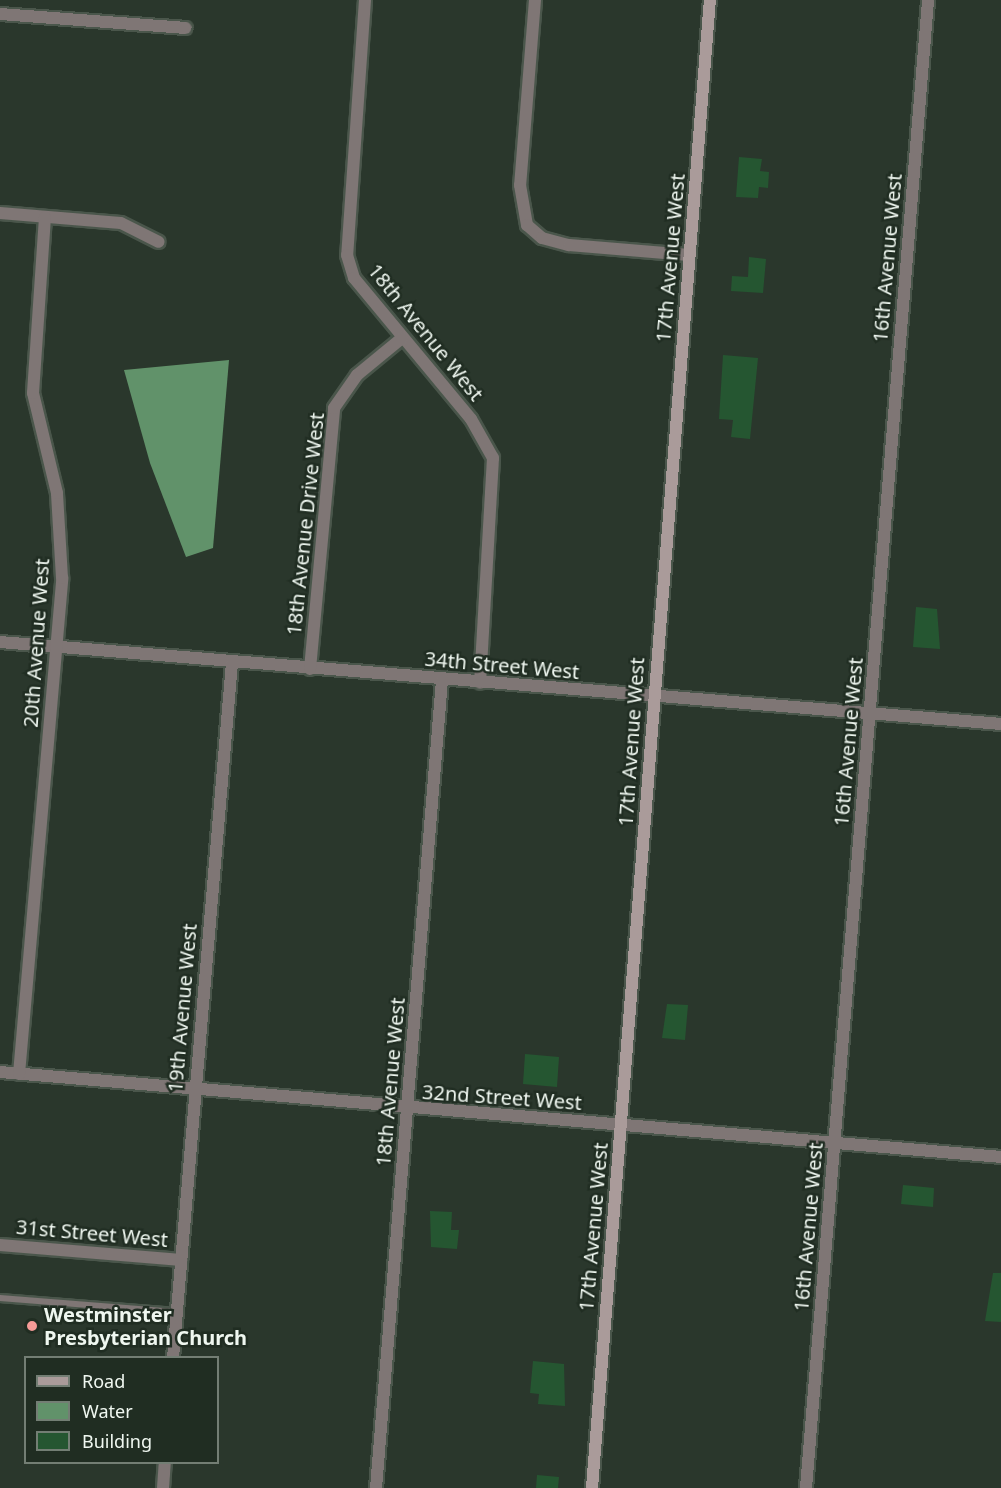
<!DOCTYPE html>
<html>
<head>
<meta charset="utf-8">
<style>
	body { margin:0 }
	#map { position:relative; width:1001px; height:1488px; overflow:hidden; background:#2a372c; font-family:"Noto Sans",sans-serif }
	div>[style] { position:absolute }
	.water>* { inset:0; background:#61926a }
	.building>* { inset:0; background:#255631 }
	.roads { filter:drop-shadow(2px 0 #4a564b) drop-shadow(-2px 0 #4a564b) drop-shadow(0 2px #4a564b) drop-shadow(0 -2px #4a564b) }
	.lane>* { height:6px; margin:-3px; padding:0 3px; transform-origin:3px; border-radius:3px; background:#7f7675 }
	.street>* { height:12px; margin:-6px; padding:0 6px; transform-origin:6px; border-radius:6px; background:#7f7675 }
	.secondary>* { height:12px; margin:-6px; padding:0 6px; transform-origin:6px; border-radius:6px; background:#aa9b9a }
	.dots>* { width:16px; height:16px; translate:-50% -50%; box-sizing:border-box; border:3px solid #202d22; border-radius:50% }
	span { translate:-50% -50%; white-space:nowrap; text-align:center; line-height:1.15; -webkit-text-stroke:5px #202d22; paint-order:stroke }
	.street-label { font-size:20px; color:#eff7f0 }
	.poi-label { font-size:20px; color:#eff7f0; font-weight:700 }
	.left { translate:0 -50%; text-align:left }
	.legend { position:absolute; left:24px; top:1356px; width:195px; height:108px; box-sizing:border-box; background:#202d22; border:2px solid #737e74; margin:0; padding:8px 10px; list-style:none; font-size:18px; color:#eff7f0 }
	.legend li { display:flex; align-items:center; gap:12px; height:30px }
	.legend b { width:30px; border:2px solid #737e74 }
</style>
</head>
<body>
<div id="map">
	<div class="water">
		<i style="clip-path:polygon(229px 360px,213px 548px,186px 557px,150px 463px,124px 370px)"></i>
	</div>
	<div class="building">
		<i style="clip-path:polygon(739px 157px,762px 159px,760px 171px,769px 172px,768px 188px,759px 187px,758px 198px,736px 197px)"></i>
		<i style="clip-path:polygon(749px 257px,766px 259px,763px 293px,731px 291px,732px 276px,748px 277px)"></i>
		<i style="clip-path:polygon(723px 355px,758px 358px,750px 439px,731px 437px,733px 420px,719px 419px)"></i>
		<i style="clip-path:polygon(916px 607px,937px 609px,940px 649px,913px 647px)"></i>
		<i style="clip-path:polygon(667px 1004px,688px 1005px,685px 1040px,662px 1038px)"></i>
		<i style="clip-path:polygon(525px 1054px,559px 1057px,557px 1087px,523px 1084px)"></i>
		<i style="clip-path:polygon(903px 1185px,934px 1188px,933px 1207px,901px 1204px)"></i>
		<i style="clip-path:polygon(430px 1211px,452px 1212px,451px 1230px,459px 1230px,457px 1249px,431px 1247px)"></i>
		<i style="clip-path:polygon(993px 1273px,1001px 1273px,1001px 1322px,985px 1321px)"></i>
		<i style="clip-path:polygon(533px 1361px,564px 1364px,565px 1406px,538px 1404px,539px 1394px,530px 1393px)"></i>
		<i style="clip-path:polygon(537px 1475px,559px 1477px,558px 1488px,536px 1488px)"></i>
	</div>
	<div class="roads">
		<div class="lane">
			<i style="left:0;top:1298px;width:177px;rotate:4.5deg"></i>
		</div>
		<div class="street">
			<i style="left:365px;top:0;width:256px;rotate:94deg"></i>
			<i style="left:347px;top:255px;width:24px;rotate:73deg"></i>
			<i style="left:354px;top:278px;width:183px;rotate:50.3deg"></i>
			<i style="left:471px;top:419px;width:45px;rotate:60.6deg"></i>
			<i style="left:493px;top:458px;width:225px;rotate:93.3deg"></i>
			<i style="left:535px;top:0;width:186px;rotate:94.6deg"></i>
			<i style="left:520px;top:185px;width:41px;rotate:80.1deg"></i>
			<i style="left:527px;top:225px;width:20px;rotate:41deg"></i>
			<i style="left:542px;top:238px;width:28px;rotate:15deg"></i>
			<i style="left:569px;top:245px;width:120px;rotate:4.8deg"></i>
			<i style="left:0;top:14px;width:186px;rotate:4.3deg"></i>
			<i style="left:0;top:213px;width:121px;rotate:4.7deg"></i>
			<i style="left:121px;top:223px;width:42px;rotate:26.6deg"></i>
			<i style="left:0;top:642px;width:1004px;rotate:4.68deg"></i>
			<i style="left:310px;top:669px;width:262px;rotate:-84.7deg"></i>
			<i style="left:334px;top:408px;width:40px;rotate:-55.1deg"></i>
			<i style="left:357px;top:375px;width:58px;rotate:-39.4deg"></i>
			<i style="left:0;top:1072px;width:1005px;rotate:4.85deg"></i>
			<i style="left:19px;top:1074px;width:498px;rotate:-85deg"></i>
			<i style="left:62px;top:578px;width:85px;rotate:-93.4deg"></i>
			<i style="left:57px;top:493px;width:103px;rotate:-103.5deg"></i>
			<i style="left:33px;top:393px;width:176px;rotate:-86.1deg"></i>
			<i style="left:0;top:1245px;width:182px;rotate:4.7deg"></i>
			<i style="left:173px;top:1358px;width:698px;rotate:-85.15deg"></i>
			<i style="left:163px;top:1488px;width:26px;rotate:-86deg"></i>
			<i style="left:376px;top:1488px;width:811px;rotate:-85.33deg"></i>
			<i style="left:806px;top:1488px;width:1493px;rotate:-85.31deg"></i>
		</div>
		<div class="secondary">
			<i style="left:592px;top:1488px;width:1493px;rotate:-85.47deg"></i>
		</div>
	</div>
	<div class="dots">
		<i style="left:32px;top:1326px;background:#f59b97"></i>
	</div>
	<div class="street-label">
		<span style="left:670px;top:258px;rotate:-85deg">17th Avenue West</span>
		<span style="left:887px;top:258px;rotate:-85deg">16th Avenue West</span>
		<span style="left:426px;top:332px;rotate:51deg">18th Avenue West</span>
		<span style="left:305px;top:524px;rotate:-84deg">18th Avenue Drive West</span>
		<span style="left:36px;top:643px;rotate:-86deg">20th Avenue West</span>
		<span style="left:502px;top:665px;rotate:5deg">34th Street West</span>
		<span style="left:631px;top:742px;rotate:-86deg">17th Avenue West</span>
		<span style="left:848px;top:742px;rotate:-85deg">16th Avenue West</span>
		<span style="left:182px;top:1008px;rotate:-85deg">19th Avenue West</span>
		<span style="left:390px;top:1082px;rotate:-85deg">18th Avenue West</span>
		<span style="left:502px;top:1097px;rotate:4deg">32nd Street West</span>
		<span style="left:593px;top:1227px;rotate:-85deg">17th Avenue West</span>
		<span style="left:808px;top:1227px;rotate:-85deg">16th Avenue West</span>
		<span style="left:92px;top:1233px;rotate:5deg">31st Street West</span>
	</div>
	<div class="poi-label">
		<span class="left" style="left:44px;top:1326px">Westminster<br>Presbyterian Church</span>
	</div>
	<ul class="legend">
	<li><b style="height:8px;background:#aa9b9a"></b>Road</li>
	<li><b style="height:16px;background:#61926a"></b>Water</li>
	<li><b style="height:16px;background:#255631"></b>Building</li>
	</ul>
</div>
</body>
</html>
